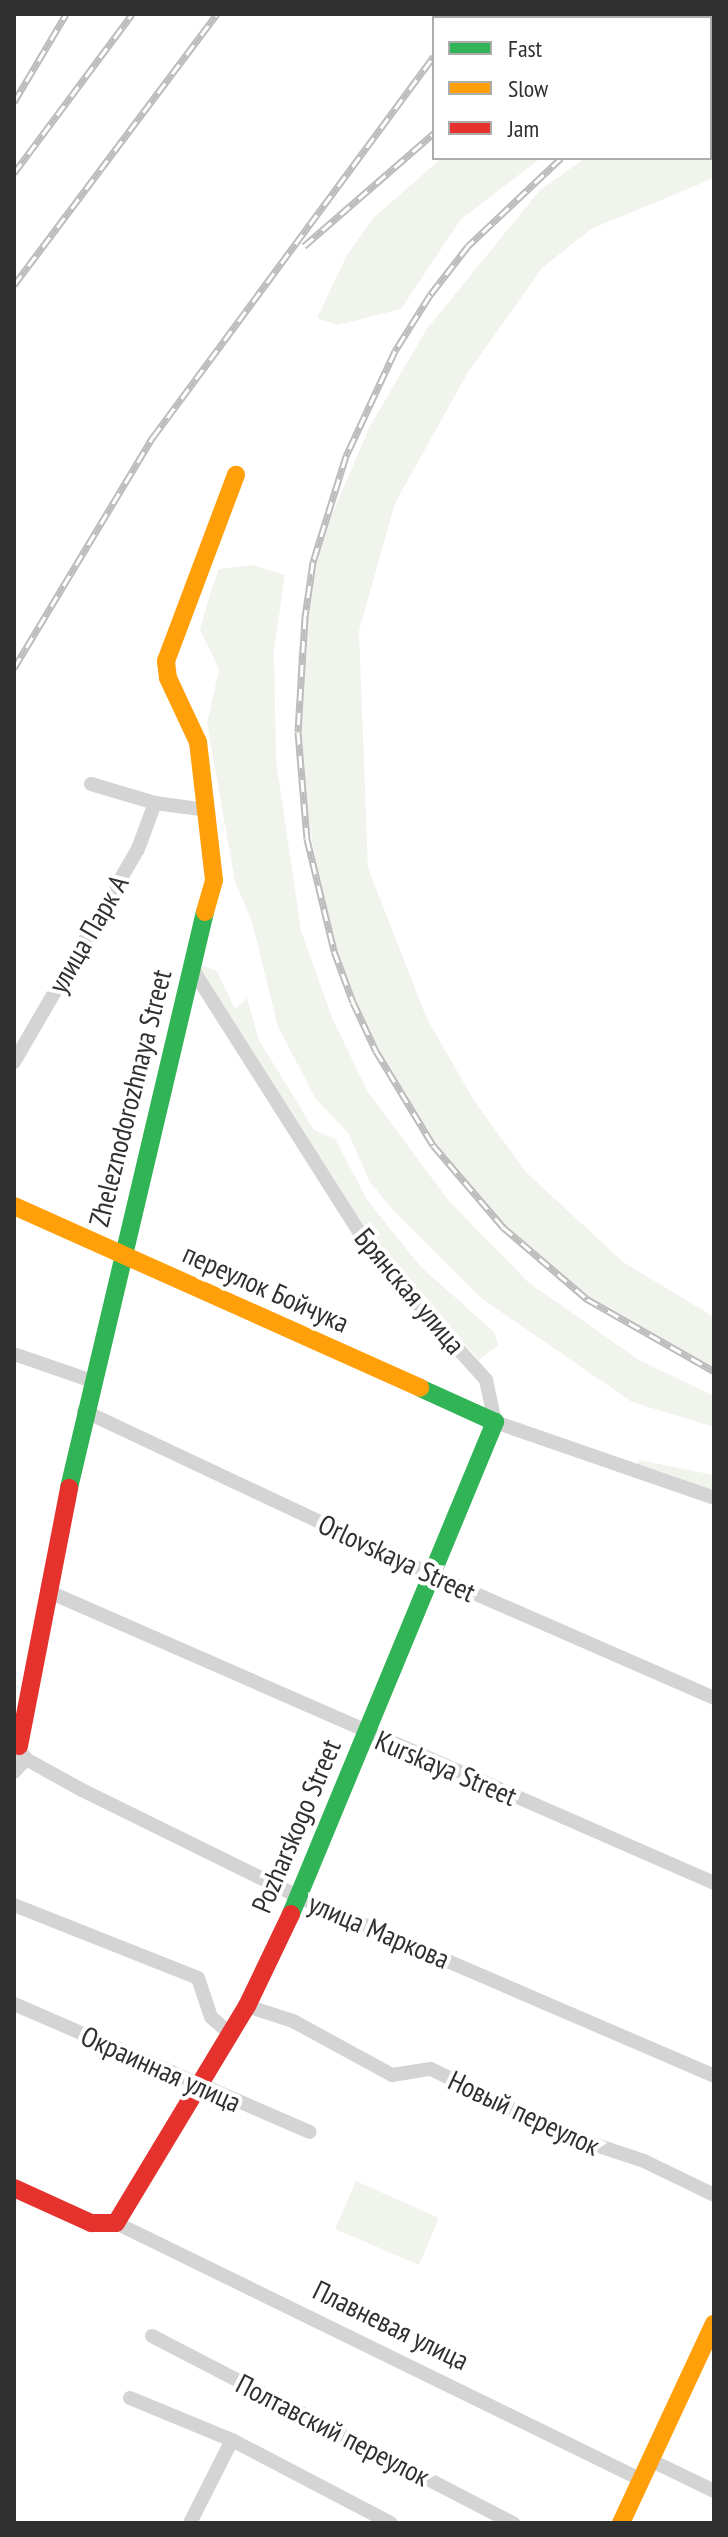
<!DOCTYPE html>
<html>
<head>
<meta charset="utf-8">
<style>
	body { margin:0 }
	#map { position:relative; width:728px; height:2537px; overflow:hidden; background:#fff; font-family:"PT Sans Narrow",sans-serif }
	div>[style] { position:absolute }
	.green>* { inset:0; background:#f0f4ed }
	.street>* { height:14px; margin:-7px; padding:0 7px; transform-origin:7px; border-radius:7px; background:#d4d4d4 }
	.fast>* { height:18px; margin:-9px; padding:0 9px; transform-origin:9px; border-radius:9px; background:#30b455 }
	.slow>* { height:18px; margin:-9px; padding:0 9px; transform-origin:9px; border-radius:9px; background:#ff9f0a }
	.jam>* { height:18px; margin:-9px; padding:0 9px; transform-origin:9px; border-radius:9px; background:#e5322d }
	.rail>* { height:7px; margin-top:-3.5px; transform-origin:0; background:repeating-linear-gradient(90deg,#fff 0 12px,#bcbcbc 0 24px); box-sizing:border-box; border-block:2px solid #bcbcbc }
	span { translate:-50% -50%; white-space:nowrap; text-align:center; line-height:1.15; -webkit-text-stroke:8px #fff; paint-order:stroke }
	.street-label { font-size:28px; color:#303030 }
	.frame { position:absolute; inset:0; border:16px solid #303030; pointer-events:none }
	.legend { position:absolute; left:432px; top:16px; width:280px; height:144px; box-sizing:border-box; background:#fff; border:2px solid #acacac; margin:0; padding:10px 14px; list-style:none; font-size:24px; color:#303030 }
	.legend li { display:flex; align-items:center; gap:16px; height:40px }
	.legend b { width:40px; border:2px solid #acacac }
</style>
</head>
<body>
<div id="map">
	<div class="green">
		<i style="clip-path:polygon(714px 86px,714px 178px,591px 229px,542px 268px,467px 374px,395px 503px,359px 631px,368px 868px,427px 1019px,475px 1102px,526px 1172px,623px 1262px,714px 1317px,714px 1368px,594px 1301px,518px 1244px,457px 1177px,390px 1077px,359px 1016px,328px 928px,296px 751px,298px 654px,318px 547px,369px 428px,426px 330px,540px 190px,585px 158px,710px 158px)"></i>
		<i style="clip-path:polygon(442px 158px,541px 158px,461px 219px,401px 309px,338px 325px,317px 318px,346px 257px,373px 218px)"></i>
		<i style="clip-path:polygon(252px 565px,285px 575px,274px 650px,276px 760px,301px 931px,333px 1020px,368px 1092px,448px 1200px,528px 1282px,639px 1360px,714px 1396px,714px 1427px,632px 1402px,481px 1298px,393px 1210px,370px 1182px,348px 1133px,316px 1099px,278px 1027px,252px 922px,235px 881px,207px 724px,219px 669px,200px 630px,209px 597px,219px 569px)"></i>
		<i style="clip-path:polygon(200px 965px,217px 971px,235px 1009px,247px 998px,259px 1040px,314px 1130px,335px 1139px,368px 1201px,420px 1266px,494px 1332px,498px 1345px,479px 1360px,374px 1242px,200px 974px)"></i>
		<i style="clip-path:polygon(639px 1460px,714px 1475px,714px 1494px,636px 1469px)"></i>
		<i style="clip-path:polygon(356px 2181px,439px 2218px,419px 2265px,335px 2229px)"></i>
	</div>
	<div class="street">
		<i style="left:91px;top:784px;width:67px;rotate:16.5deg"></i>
		<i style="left:155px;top:803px;width:51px;rotate:7.8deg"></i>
		<i style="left:191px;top:967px;width:343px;rotate:57.6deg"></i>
		<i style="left:375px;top:1257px;width:166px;rotate:47.9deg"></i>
		<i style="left:486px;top:1380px;width:43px;rotate:77.9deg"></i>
		<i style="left:495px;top:1422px;width:232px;rotate:19.1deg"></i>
		<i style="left:14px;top:1062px;width:246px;rotate:-59.8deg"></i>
		<i style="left:138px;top:849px;width:49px;rotate:-69.7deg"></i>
		<i style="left:14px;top:1354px;width:86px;rotate:19.1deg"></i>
		<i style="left:84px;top:1411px;width:388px;rotate:25.2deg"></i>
		<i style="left:435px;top:1576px;width:305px;rotate:23.6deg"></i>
		<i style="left:47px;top:1591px;width:728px;rotate:23.64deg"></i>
		<i style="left:14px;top:1744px;width:19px;rotate:51deg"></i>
		<i style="left:26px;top:1759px;width:64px;rotate:29deg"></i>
		<i style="left:82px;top:1790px;width:242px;rotate:26.2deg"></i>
		<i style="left:299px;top:1897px;width:452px;rotate:23.3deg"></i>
		<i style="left:14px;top:1772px;width:18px;rotate:-47deg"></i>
		<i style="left:14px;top:1905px;width:198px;rotate:21.6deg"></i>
		<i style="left:198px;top:1978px;width:41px;rotate:71.6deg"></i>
		<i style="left:211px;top:2017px;width:21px;rotate:41deg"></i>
		<i style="left:14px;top:2004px;width:322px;rotate:23.4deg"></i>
		<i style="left:247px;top:2006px;width:48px;rotate:18.1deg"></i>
		<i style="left:293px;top:2021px;width:113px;rotate:28.6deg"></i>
		<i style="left:392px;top:2075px;width:39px;rotate:-9deg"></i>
		<i style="left:431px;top:2069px;width:150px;rotate:26.1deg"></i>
		<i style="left:566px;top:2135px;width:82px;rotate:18.4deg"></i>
		<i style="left:644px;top:2161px;width:78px;rotate:25.9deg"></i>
		<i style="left:116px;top:2223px;width:583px;rotate:26.04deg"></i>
		<i style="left:152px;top:2336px;width:407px;rotate:27.4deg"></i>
		<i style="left:130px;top:2398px;width:110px;rotate:22.4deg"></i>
		<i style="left:232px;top:2440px;width:179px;rotate:27.6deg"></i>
		<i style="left:650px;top:2460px;width:71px;rotate:25.8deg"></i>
		<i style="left:190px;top:2523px;width:93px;rotate:-63.2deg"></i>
	</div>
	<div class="fast">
		<i style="left:69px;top:1488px;width:592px;rotate:-76.72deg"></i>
		<i style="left:291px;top:1914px;width:533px;rotate:-67.48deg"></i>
		<i style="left:495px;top:1422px;width:82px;rotate:-155.6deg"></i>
	</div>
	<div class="slow">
		<i style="left:205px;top:912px;width:33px;rotate:-74deg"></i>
		<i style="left:214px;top:880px;width:139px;rotate:-96.6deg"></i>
		<i style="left:198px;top:742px;width:71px;rotate:-115.1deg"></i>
		<i style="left:168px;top:678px;width:17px;rotate:-97deg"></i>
		<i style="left:166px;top:661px;width:199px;rotate:-69.4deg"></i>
		<i style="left:14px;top:1206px;width:445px;rotate:24.1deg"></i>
		<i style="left:621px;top:2523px;width:220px;rotate:-65deg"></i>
	</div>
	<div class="jam">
		<i style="left:19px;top:1746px;width:263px;rotate:-79deg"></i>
		<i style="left:14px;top:2188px;width:85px;rotate:24.4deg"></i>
		<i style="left:91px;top:2223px;width:25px"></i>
		<i style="left:116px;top:2223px;width:253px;rotate:-58.9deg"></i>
		<i style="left:247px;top:2006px;width:102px;rotate:-64.4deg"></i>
	</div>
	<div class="rail">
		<i style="left:462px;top:18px;width:5px;rotate:-53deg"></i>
		<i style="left:578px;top:18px;width:8px;rotate:-30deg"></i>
		<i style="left:599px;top:18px;width:8px;rotate:-30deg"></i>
		<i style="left:710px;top:71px;width:4px;rotate:-27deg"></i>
		<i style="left:14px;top:102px;width:102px;rotate:-59.4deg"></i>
		<i style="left:561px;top:158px;width:128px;rotate:136.6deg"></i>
		<i style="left:468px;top:246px;width:62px;rotate:127.8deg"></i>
		<i style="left:430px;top:295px;width:66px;rotate:122deg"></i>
		<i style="left:395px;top:351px;width:116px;rotate:115deg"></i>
		<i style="left:346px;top:456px;width:111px;rotate:107.3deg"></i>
		<i style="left:313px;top:562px;width:56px;rotate:98.3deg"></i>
		<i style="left:305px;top:617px;width:115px;rotate:93.5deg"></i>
		<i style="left:298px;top:732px;width:107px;rotate:85.2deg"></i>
		<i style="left:307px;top:839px;width:115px;rotate:76.4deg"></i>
		<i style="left:334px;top:951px;width:54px;rotate:69.6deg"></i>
		<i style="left:353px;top:1002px;width:54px;rotate:64.9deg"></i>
		<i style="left:376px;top:1051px;width:110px;rotate:58.8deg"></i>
		<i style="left:433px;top:1145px;width:108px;rotate:49.5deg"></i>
		<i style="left:503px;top:1227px;width:111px;rotate:40.6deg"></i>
		<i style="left:587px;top:1299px;width:146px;rotate:29.6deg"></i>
		<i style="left:14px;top:173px;width:198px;rotate:-53.4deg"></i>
		<i style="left:304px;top:246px;width:172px;rotate:-41deg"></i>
		<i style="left:14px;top:285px;width:339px;rotate:-53.2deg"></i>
		<i style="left:14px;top:668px;width:270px;rotate:-59deg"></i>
		<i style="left:153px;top:437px;width:473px;rotate:-53.6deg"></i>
	</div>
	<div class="street-label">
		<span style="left:88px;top:934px;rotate:-60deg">улица Парк А</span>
		<span style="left:130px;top:1098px;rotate:-76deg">Zheleznodorozhnaya Street</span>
		<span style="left:266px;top:1288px;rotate:24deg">переулок Бойчука</span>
		<span style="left:410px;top:1291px;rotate:50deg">Брянская улица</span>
		<span style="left:397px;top:1558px;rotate:25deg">Orlovskaya Street</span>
		<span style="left:446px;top:1768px;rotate:23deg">Kurskaya Street</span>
		<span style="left:296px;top:1826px;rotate:-67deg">Pozharskogo Street</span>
		<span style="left:379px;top:1931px;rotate:23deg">улица Маркова</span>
		<span style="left:161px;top:2069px;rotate:24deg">Окраинная улица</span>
		<span style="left:524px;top:2113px;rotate:25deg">Новый переулок</span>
		<span style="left:391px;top:2325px;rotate:26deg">Плавневая улица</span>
		<span style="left:333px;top:2430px;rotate:27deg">Полтавский переулок</span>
	</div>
	<div class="frame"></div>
	<ul class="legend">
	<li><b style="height:10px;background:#30b455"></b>Fast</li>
	<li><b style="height:10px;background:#ff9f0a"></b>Slow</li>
	<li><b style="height:10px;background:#e5322d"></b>Jam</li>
	</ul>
</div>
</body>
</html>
